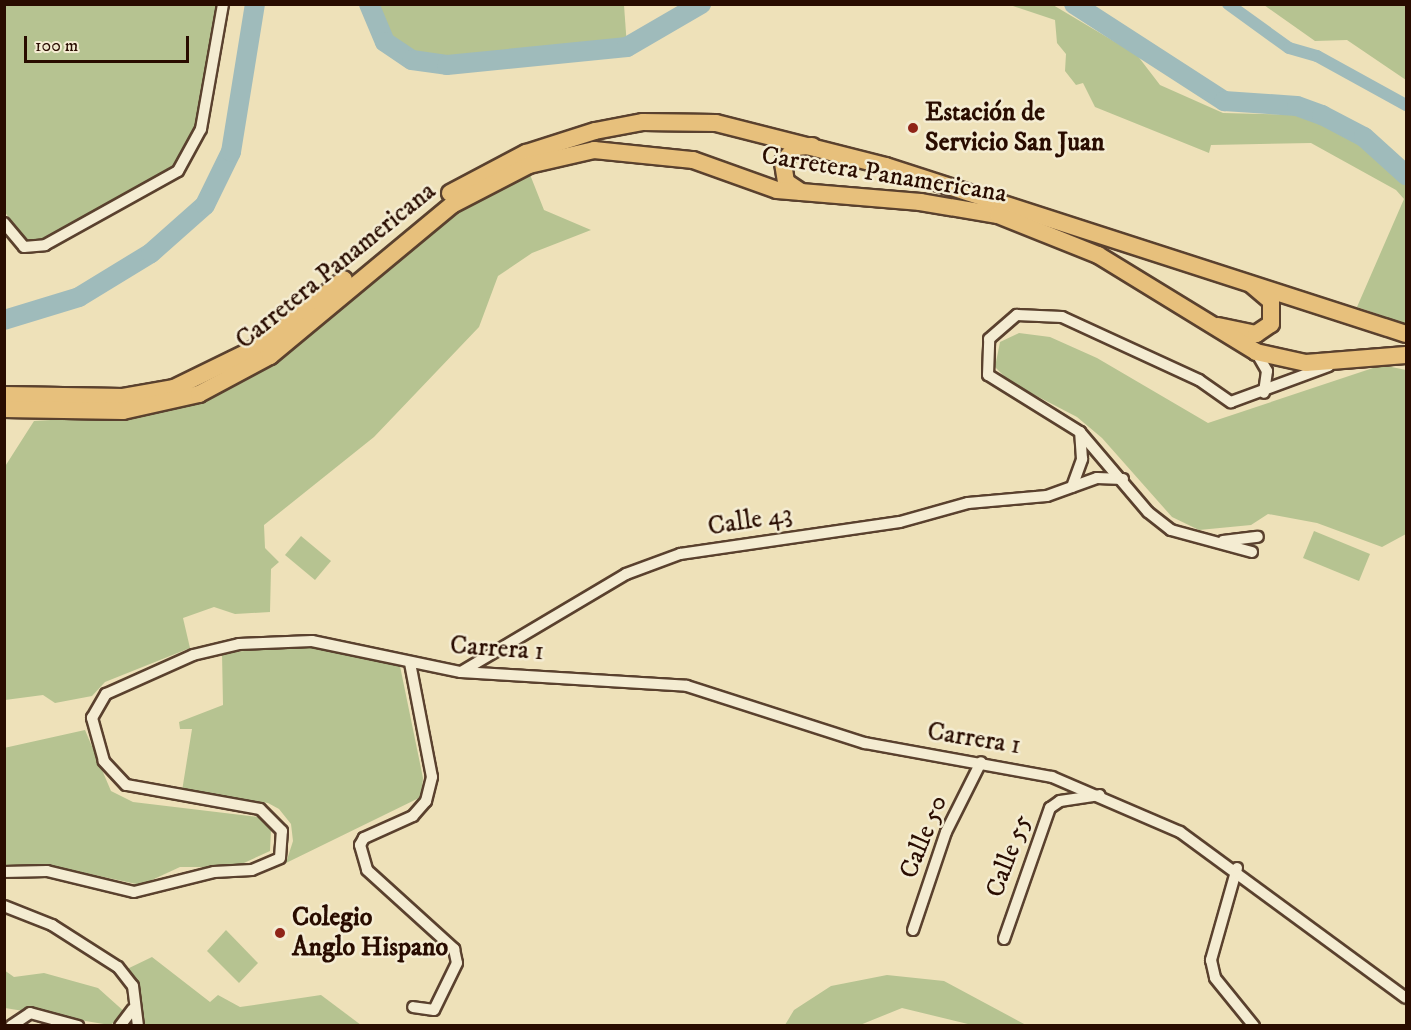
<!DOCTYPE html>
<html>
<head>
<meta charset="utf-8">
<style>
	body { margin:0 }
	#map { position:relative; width:1411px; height:1030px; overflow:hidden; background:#eee1b9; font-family:"IM FELL DW Pica",serif }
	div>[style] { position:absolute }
	.green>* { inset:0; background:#b6c391 }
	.canal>* { height:12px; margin:-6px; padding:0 6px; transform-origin:6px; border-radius:6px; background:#9fbbbb }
	.river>* { height:20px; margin:-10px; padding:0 10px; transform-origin:10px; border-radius:10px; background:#9fbbbb }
	.roads { filter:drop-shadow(2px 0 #5a412e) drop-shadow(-2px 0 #5a412e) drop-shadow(0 2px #5a412e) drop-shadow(0 -2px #5a412e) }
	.minor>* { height:10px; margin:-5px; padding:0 5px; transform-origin:5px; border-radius:5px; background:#f4ecd2 }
	.highway>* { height:16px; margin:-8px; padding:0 8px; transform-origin:8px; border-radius:8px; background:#e7c07c }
	.dots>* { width:16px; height:16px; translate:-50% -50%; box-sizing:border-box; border:3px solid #f4ecd2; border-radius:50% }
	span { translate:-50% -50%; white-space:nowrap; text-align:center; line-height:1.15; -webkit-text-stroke:5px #f4ecd2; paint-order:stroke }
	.poi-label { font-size:26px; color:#290c00; font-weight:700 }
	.left { translate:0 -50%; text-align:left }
	.street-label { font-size:26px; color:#290c00 }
	.frame { position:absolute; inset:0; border:6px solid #290c00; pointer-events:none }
	.scale { position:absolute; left:24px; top:36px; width:165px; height:27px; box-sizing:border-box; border:3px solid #290c00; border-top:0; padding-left:8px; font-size:18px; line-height:21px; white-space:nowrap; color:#290c00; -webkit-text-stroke:4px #f4ecd2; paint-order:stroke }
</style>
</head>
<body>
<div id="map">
	<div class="green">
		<i style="clip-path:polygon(4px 5px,223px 5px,202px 139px,193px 155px,175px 175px,54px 249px,25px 243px,5px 212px)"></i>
		<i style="clip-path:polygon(369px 5px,624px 5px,627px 47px,447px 65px,412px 60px,385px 42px)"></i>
		<i style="clip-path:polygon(1010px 5px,1053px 5px,1137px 55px,1160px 85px,1223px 113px,1299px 115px,1348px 135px,1406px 185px,1406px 324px,1357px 307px,1404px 199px,1396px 190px,1311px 143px,1211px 145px,1209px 153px,1095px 107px,1083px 83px,1076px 85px,1065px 71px,1066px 54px,1057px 43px,1055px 20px)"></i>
		<i style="clip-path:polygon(1264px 5px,1406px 5px,1406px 80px,1347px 40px,1315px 41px)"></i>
		<i style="clip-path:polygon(529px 172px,544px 210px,591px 230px,532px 253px,498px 276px,479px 327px,374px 437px,264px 525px,265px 548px,279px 562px,271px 569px,270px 612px,235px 614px,214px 607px,183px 618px,190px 648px,105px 682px,92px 696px,55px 703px,43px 695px,5px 700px,4px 468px,34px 421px,152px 414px,229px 388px,317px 329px,409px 244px,456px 211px)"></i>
		<i style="clip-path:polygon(1019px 333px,1050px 337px,1097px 358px,1208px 423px,1382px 365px,1406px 370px,1406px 534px,1382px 547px,1317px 523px,1268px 514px,1251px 525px,1199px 530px,1172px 517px,1102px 438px,1077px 417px,1010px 382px,995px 367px,1000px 342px)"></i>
		<i style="clip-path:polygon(1314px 531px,1370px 554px,1359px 581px,1303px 558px)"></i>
		<i style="clip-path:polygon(301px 536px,331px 561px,315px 580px,285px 555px)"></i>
		<i style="clip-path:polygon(311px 645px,400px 666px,423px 778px,421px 797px,286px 863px,293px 841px,291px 824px,279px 809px,268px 803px,182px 791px,192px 729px,180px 729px,179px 722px,223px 705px,222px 653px)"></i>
		<i style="clip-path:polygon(85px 730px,111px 791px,133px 802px,258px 817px,271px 830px,270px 851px,235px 867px,180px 867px,141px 885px,48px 865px,5px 866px,4px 748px)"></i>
		<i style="clip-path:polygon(226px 930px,258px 963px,239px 983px,207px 951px)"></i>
		<i style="clip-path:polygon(152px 957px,210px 1002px,218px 995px,240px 1007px,321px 995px,361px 1025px,135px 1025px,137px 1013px,125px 970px)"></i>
		<i style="clip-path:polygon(4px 970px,14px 977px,44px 973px,98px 988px,127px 1014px,110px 1025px,5px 1008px)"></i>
		<i style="clip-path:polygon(887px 975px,944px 981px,1026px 1025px,972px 1025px,902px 1008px,860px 1025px,785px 1025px,794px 1010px,831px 986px)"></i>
	</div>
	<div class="canal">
		<i style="left:1228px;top:4px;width:75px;rotate:35.8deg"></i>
		<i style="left:1289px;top:48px;width:29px;rotate:16deg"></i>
		<i style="left:1317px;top:56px;width:102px;rotate:28.8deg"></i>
	</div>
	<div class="river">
		<i style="left:369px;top:4px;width:41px;rotate:67.2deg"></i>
		<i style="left:385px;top:42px;width:32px;rotate:34deg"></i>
		<i style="left:412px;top:60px;width:35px;rotate:8deg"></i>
		<i style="left:447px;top:65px;width:181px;rotate:-5.7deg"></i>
		<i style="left:627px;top:47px;width:86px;rotate:-30.2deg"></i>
		<i style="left:1074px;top:4px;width:179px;rotate:32.9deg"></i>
		<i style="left:1224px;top:101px;width:73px;rotate:3.9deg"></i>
		<i style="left:1297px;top:106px;width:27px;rotate:20deg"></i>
		<i style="left:1322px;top:115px;width:47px;rotate:27.6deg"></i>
		<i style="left:1364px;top:137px;width:57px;rotate:42.1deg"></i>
		<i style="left:4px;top:320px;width:78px;rotate:-17deg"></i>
		<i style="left:79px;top:297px;width:84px;rotate:-31.4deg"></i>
		<i style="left:151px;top:253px;width:72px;rotate:-41.6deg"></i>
		<i style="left:205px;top:205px;width:59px;rotate:-63.9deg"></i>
		<i style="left:231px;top:152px;width:150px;rotate:-80.8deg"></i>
	</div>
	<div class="roads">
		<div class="minor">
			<i style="left:4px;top:223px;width:31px;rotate:50deg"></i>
			<i style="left:24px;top:247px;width:21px;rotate:-5deg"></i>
			<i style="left:45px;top:245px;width:152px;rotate:-29.1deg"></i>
			<i style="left:178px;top:171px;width:48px;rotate:-61.3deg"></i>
			<i style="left:201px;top:129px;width:127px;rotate:-80deg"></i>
			<i style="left:1256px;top:352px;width:22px;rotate:60deg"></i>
			<i style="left:1267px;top:371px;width:22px;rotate:98deg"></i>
			<i style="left:1072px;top:487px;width:30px;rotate:-70deg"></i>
			<i style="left:1082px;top:459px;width:27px;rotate:-94deg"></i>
			<i style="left:1223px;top:541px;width:35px;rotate:-7deg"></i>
			<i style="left:1252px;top:552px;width:84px;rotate:-164.8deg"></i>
			<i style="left:1171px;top:530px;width:29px;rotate:-142deg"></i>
			<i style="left:1148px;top:512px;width:105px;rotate:-130.4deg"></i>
			<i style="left:1080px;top:432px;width:108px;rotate:-148.2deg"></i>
			<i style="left:988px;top:375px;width:36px;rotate:-88deg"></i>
			<i style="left:989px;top:339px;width:37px;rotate:-41deg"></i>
			<i style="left:1017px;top:315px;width:45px;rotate:2.5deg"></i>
			<i style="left:1062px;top:317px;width:151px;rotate:24.7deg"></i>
			<i style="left:1199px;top:380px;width:39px;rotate:35deg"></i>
			<i style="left:1231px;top:402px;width:104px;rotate:-20.2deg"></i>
			<i style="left:410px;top:663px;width:116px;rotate:79.1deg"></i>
			<i style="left:432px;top:777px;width:25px;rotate:104deg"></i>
			<i style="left:426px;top:801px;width:20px;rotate:131deg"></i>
			<i style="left:413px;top:816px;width:54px;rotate:155.8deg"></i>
			<i style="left:364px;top:838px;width:8px;rotate:120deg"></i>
			<i style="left:360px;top:845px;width:26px;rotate:74deg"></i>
			<i style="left:367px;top:870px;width:118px;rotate:42.2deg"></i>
			<i style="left:454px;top:949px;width:14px;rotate:78deg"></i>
			<i style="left:457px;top:963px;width:52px;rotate:116.1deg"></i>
			<i style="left:434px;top:1010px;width:21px;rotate:-172deg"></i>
			<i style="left:461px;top:672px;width:192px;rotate:-30.7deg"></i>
			<i style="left:626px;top:574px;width:58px;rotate:-20.3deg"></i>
			<i style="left:680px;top:554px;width:222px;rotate:-8.3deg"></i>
			<i style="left:900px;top:522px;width:71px;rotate:-15.6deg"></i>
			<i style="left:968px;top:503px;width:79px;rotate:-5.1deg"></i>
			<i style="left:1047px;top:496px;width:53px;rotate:-19.8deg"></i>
			<i style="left:1097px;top:478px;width:26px;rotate:2deg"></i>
			<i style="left:1237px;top:868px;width:96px;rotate:105.8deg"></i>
			<i style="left:1211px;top:960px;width:18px;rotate:77deg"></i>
			<i style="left:1215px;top:978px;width:62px;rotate:50.9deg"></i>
			<i style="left:4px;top:872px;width:43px;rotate:-1.3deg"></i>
			<i style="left:47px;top:871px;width:89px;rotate:13.6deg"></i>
			<i style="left:134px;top:892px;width:82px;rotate:-14deg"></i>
			<i style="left:214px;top:872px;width:38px;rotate:-3deg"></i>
			<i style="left:252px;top:870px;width:30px;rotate:-23deg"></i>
			<i style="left:280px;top:858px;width:27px;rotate:-86deg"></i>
			<i style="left:282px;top:831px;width:31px;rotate:-135deg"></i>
			<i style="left:260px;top:809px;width:136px;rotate:-169.8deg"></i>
			<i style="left:126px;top:785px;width:33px;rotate:-133deg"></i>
			<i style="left:104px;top:761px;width:45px;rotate:-105.6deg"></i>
			<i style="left:92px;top:718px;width:28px;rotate:-60deg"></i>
			<i style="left:106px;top:694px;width:95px;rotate:-24.1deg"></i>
			<i style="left:193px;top:655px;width:47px;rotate:-13.4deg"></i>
			<i style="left:239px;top:644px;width:73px;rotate:-2.4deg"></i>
			<i style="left:312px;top:641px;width:152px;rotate:11.8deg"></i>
			<i style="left:461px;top:672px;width:226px;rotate:3.5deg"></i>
			<i style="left:687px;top:686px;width:187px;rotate:17.8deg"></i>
			<i style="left:865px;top:743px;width:190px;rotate:10.3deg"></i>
			<i style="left:1052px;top:777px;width:139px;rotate:23.3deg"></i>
			<i style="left:1180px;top:832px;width:280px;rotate:36.3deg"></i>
			<i style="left:4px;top:906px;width:52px;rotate:21.6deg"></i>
			<i style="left:52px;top:925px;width:78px;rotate:32.5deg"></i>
			<i style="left:118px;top:967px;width:24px;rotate:52deg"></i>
			<i style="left:133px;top:986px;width:40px;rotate:82.9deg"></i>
			<i style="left:913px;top:930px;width:103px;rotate:-71.4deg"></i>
			<i style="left:946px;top:832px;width:78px;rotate:-63.4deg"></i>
			<i style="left:1004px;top:939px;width:139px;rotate:-70.7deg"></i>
			<i style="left:1050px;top:808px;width:12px;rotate:-35deg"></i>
			<i style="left:1060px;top:801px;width:40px;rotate:-8.5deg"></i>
			<i style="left:11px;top:1026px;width:23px;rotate:-34deg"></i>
			<i style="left:30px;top:1013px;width:50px;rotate:15.2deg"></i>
			<i style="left:120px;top:1026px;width:21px;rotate:-53deg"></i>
		</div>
		<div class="highway">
			<i style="left:801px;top:192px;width:18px;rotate:-146deg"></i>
			<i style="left:786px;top:182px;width:20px;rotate:-99deg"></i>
			<i style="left:783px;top:162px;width:20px;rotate:-49deg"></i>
			<i style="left:796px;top:147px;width:16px;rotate:-4deg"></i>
			<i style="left:450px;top:193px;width:86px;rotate:-27.8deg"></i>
			<i style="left:526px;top:153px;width:72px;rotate:-17.7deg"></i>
			<i style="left:595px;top:131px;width:49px;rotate:-10.6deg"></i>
			<i style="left:643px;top:122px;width:73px;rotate:0.8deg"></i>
			<i style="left:716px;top:123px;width:175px;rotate:14.2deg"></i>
			<i style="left:886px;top:166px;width:546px;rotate:17.9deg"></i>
			<i style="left:1218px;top:326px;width:39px;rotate:12deg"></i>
			<i style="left:1256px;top:334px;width:18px;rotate:-34deg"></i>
			<i style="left:1271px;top:324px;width:23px;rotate:-90deg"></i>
			<i style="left:1271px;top:301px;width:25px;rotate:-140deg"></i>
			<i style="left:4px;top:395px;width:119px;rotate:1deg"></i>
			<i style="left:123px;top:397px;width:52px;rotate:-10deg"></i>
			<i style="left:174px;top:388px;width:98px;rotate:-26deg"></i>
			<i style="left:262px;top:345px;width:105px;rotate:-38.8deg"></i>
			<i style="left:4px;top:409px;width:119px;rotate:1deg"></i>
			<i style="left:123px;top:411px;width:78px;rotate:-12.6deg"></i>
			<i style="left:199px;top:394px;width:81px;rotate:-28.2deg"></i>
			<i style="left:270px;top:356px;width:236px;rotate:-39.7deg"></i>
			<i style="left:452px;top:205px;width:87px;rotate:-27.5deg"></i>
			<i style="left:529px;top:165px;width:67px;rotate:-13deg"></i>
			<i style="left:594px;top:150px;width:100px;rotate:5.8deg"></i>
			<i style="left:693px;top:160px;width:89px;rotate:19.7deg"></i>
			<i style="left:777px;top:190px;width:144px;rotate:4.8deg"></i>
			<i style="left:920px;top:202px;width:79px;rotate:9.5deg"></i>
			<i style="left:998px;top:215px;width:108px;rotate:21.8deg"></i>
			<i style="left:1098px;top:255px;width:185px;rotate:31.5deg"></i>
			<i style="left:1256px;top:352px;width:51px;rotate:12.4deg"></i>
			<i style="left:1306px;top:363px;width:100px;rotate:-4.6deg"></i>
		</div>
	</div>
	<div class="dots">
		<i style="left:913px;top:128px;background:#8f2418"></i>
		<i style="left:280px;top:933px;background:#8f2418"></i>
	</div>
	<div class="poi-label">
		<span class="left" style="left:925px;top:128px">Estación de<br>Servicio San Juan</span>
		<span class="left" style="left:292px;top:933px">Colegio<br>Anglo Hispano</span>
	</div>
	<div class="street-label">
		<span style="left:884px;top:175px;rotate:9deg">Carretera Panamericana</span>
		<span style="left:336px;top:266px;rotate:-39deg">Carretera Panamericana</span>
		<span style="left:750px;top:521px;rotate:-9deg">Calle 43</span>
		<span style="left:497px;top:649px;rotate:4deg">Carrera 1</span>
		<span style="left:974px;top:739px;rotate:9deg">Carrera 1</span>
		<span style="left:924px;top:837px;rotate:-68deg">Calle 50</span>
		<span style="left:1009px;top:856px;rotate:-70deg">Calle 55</span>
	</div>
	<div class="frame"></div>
	<div class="scale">100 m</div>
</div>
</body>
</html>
